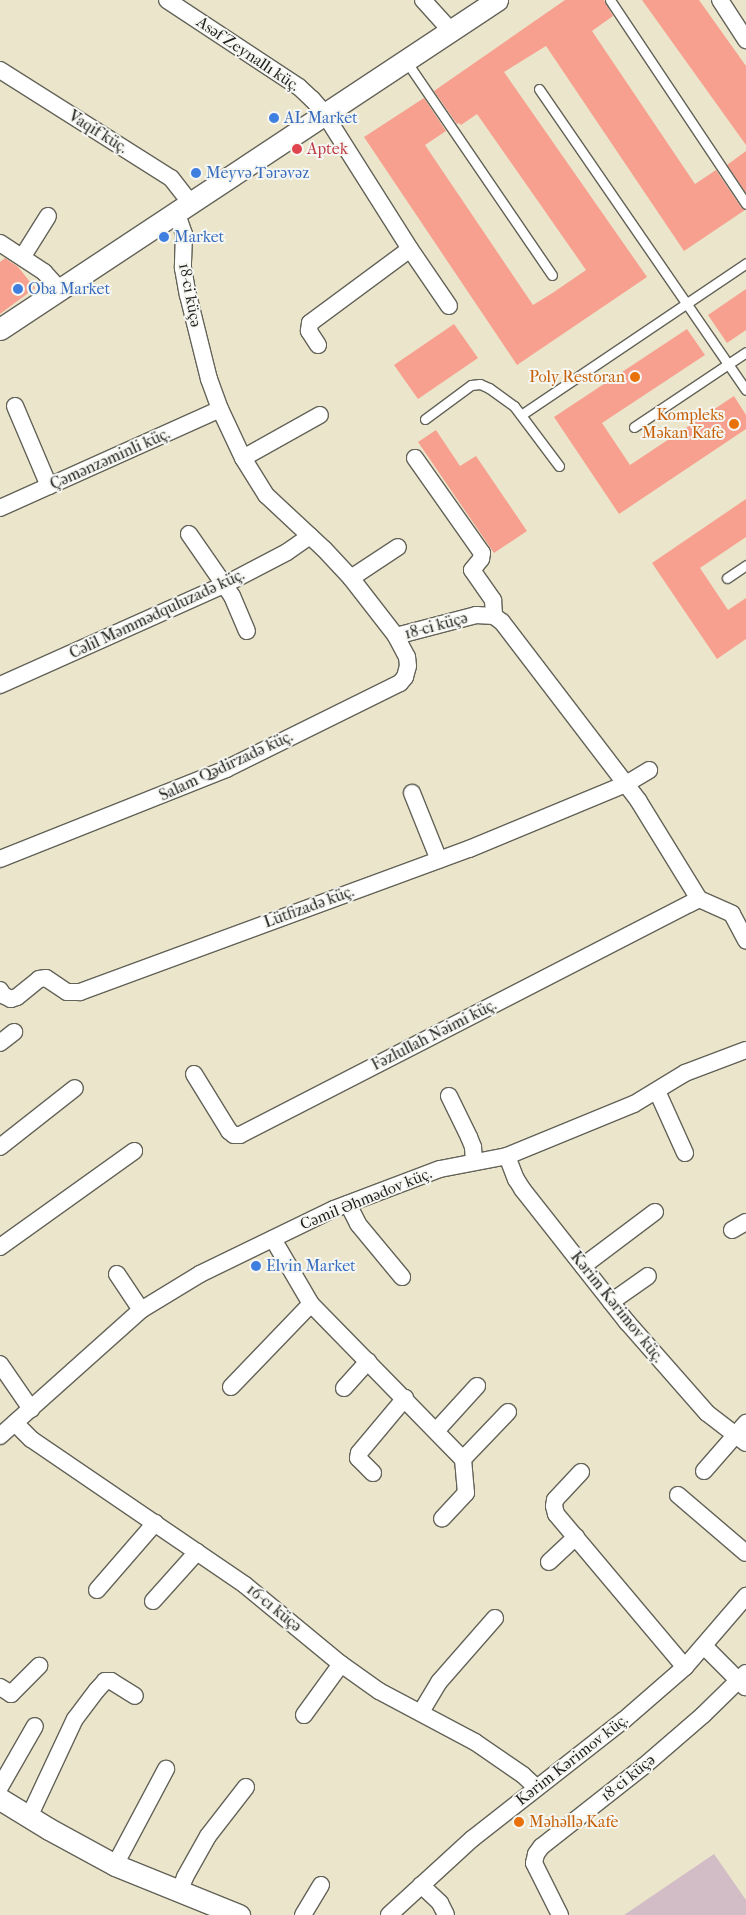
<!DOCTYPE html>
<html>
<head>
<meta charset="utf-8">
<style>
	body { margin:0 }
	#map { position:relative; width:746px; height:1915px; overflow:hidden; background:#ebe6cb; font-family:"IM FELL French Canon",serif }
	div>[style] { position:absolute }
	.industrial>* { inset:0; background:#d2bdc6 }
	.building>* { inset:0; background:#f7a08f }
	.roads { filter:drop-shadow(1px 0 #646359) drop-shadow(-1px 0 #646359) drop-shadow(0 1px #646359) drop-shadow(0 -1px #646359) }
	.service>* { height:9px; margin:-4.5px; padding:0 4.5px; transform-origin:4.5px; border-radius:4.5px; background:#fff }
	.minor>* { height:16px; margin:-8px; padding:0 8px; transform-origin:8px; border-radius:8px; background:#fff }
	.tertiary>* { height:21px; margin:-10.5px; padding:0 10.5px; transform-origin:10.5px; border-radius:10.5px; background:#fff }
	.dots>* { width:14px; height:14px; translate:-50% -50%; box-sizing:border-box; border:2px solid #f6f6f2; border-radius:50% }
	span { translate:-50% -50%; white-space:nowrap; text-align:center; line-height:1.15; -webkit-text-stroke:4px #f6f6f2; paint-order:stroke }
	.street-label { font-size:16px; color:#1c1c1c }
	.shop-label { font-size:16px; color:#366cbe }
	.left { translate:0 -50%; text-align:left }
	.health-label { font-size:16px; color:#be3a42 }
	.food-label { font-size:16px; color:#c56008 }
	.right { translate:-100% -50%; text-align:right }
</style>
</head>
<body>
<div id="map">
	<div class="industrial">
		<i style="clip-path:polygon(714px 1854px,746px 1900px,746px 1915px,624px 1915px)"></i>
	</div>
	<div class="building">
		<i style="clip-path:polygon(565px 0,604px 0,613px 16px,592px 31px,695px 184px,716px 170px,741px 207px,745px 210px,684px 251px,546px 46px,504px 72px,647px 277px,517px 365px,364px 137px,424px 98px,446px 131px,425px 145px,533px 305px,554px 292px,586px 270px,477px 114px,461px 125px,459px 123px,457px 124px,434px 91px)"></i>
		<i style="clip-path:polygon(642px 0,699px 0,746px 66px,746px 145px)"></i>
		<i style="clip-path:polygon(746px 151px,746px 193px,727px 165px)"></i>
		<i style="clip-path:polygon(5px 258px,18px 267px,35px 288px,0 314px,0 262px)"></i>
		<i style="clip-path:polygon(746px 289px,746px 330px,727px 343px,708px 315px)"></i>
		<i style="clip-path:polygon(454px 324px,478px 358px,418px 399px,394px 365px)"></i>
		<i style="clip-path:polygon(687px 329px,705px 355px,602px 423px,630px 465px,734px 396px,746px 415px,746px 429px,619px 514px,554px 417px)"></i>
		<i style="clip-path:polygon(436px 430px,460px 466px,476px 456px,527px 531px,494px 553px,418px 442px)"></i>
		<i style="clip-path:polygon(746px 499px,746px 537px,700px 568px,728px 610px,746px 598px,746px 639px,717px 659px,652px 563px)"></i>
	</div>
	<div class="roads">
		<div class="service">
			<i style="left:610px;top:0;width:245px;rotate:56.3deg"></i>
			<i style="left:406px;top:61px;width:259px;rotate:55.7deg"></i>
			<i style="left:539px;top:89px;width:365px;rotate:55.5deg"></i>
			<i style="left:521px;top:415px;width:272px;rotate:-34deg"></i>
			<i style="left:425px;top:419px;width:57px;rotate:-36.5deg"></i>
			<i style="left:471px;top:385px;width:9px;rotate:-6deg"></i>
			<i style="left:480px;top:384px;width:10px;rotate:24deg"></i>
			<i style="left:489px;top:388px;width:31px;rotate:36deg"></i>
			<i style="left:514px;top:406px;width:75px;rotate:53.1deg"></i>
			<i style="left:634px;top:427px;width:135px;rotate:-33.8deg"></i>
			<i style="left:727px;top:578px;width:23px;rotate:-34deg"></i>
		</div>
		<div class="minor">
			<i style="left:167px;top:0;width:158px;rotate:33.4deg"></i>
			<i style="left:299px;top:87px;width:18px;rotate:43deg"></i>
			<i style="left:312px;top:99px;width:18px;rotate:49deg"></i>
			<i style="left:324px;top:113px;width:161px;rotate:57.7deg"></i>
			<i style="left:410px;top:249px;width:69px;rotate:55.6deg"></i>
			<i style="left:423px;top:0;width:42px;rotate:47.9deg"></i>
			<i style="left:720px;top:0;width:48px;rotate:57deg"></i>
			<i style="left:0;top:70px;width:202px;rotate:32.3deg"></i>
			<i style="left:171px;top:178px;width:31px;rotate:52deg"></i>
			<i style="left:176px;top:211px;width:24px;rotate:71deg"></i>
			<i style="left:184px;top:234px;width:34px;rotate:92deg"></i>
			<i style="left:183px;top:268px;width:27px;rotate:80deg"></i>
			<i style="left:188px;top:295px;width:87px;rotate:76deg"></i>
			<i style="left:209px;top:379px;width:32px;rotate:70deg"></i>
			<i style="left:220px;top:409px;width:54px;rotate:64.9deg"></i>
			<i style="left:243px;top:458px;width:44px;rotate:58.1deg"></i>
			<i style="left:266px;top:495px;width:79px;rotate:43deg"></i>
			<i style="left:324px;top:549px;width:40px;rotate:47deg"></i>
			<i style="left:351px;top:578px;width:73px;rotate:52.2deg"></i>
			<i style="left:396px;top:636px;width:83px;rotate:-14.7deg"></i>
			<i style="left:476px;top:615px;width:18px;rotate:3deg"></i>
			<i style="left:494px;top:616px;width:10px;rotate:37deg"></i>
			<i style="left:502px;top:622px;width:224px;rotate:52.6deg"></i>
			<i style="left:638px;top:800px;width:116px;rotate:58.4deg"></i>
			<i style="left:699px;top:899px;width:36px;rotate:24deg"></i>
			<i style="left:732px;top:914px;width:30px;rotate:62deg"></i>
			<i style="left:0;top:243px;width:53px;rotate:33.4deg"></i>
			<i style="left:44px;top:272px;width:24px;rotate:48deg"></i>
			<i style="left:23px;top:256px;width:47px;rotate:-58deg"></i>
			<i style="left:318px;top:345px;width:17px;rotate:-123deg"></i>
			<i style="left:309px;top:331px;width:8px;rotate:-83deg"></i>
			<i style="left:310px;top:323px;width:124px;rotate:-36.5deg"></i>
			<i style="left:15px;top:406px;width:87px;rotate:67deg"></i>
			<i style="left:243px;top:458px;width:88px;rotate:-29.2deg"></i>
			<i style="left:415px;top:458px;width:116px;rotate:54.8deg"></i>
			<i style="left:482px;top:553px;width:6px;rotate:99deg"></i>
			<i style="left:481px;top:559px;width:14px;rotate:129deg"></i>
			<i style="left:472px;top:570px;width:37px;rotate:55deg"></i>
			<i style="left:493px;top:600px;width:16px;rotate:86deg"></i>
			<i style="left:0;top:508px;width:241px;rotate:-24.2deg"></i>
			<i style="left:189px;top:534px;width:75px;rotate:55.3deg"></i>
			<i style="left:232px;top:596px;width:38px;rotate:67deg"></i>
			<i style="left:351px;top:578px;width:56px;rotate:-33.4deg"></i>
			<i style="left:0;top:685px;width:245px;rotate:-24.1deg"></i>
			<i style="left:224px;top:585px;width:71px;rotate:-27.6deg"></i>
			<i style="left:287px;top:552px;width:28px;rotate:-35deg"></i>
			<i style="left:412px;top:793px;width:72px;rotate:68.1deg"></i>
			<i style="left:0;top:859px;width:243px;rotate:-21.7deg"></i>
			<i style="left:226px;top:769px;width:194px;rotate:-26.3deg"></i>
			<i style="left:400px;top:683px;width:8px;rotate:-50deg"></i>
			<i style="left:405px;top:677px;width:11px;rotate:-75deg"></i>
			<i style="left:408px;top:666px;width:9px;rotate:-96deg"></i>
			<i style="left:407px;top:657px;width:24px;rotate:-118deg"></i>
			<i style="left:0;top:990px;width:6px;rotate:59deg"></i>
			<i style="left:3px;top:995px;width:9px;rotate:27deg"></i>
			<i style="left:11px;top:999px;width:6px;rotate:-18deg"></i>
			<i style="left:17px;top:997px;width:28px;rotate:-39deg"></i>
			<i style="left:39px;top:979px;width:7px;rotate:-8deg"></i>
			<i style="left:46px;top:978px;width:25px;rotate:34deg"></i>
			<i style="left:67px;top:992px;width:13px"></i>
			<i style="left:80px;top:992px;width:414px;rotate:-20.2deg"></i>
			<i style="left:469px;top:849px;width:170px;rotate:-22.5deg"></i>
			<i style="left:626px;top:784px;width:27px;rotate:-31deg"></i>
			<i style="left:0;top:1043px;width:18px;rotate:-38deg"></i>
			<i style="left:194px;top:1074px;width:67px;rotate:58.4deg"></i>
			<i style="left:229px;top:1131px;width:6px;rotate:39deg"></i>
			<i style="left:234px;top:1135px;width:6px"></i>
			<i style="left:240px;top:1135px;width:516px;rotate:-27.21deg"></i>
			<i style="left:657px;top:1091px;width:68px;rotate:65.7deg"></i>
			<i style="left:449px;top:1096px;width:46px;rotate:64deg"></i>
			<i style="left:469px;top:1137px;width:11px;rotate:68deg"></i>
			<i style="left:473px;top:1147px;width:14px;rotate:86deg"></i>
			<i style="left:0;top:1147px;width:95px;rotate:-38.2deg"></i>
			<i style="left:507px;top:1156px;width:25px;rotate:69deg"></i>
			<i style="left:516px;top:1179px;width:13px;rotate:58deg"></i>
			<i style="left:523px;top:1190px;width:168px;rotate:51.8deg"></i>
			<i style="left:627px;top:1322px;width:121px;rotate:48.7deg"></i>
			<i style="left:707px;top:1413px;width:49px;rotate:37.6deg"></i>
			<i style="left:348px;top:1204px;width:22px;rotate:63deg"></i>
			<i style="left:358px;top:1224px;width:69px;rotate:50.3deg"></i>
			<i style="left:732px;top:1230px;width:16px;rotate:-30deg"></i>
			<i style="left:273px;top:1239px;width:75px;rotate:59.7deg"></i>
			<i style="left:311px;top:1304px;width:217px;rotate:45.6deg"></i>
			<i style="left:463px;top:1459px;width:34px;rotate:85deg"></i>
			<i style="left:466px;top:1493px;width:35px;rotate:133deg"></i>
			<i style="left:0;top:1247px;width:165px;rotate:-35.6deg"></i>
			<i style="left:583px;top:1266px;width:90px;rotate:-36.9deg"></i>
			<i style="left:117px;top:1274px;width:43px;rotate:56.3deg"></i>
			<i style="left:611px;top:1302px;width:45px;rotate:-35.1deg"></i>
			<i style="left:0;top:1364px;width:55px;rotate:55.4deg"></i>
			<i style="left:231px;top:1387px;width:115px;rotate:-46.1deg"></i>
			<i style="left:344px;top:1388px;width:36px;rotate:-48deg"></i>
			<i style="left:15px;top:1423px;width:23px;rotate:45deg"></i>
			<i style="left:31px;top:1439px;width:259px;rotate:34.3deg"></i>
			<i style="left:245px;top:1585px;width:124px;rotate:39.5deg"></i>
			<i style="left:341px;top:1664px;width:47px;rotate:35.4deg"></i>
			<i style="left:379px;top:1691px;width:109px;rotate:28deg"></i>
			<i style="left:475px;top:1742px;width:58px;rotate:34.5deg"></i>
			<i style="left:523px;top:1775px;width:18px;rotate:43deg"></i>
			<i style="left:436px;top:1431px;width:61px;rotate:-47.7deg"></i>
			<i style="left:0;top:1436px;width:189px;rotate:-41.8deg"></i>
			<i style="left:141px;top:1310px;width:69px;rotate:-31.4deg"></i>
			<i style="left:200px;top:1274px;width:149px;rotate:-25.9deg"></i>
			<i style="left:334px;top:1209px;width:113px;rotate:-20.7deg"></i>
			<i style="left:440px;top:1169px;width:68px;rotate:-11deg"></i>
			<i style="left:507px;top:1156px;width:137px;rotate:-22.3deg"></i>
			<i style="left:634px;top:1104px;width:60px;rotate:-31.3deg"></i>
			<i style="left:685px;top:1073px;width:65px;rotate:-20.7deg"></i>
			<i style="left:463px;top:1459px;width:65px;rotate:-46.2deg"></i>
			<i style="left:704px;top:1471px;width:64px;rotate:-48.8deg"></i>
			<i style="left:581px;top:1472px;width:38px;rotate:133deg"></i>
			<i style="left:555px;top:1500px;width:6px;rotate:99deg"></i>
			<i style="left:554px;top:1506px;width:8px;rotate:76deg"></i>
			<i style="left:556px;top:1514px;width:200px;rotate:49.9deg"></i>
			<i style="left:373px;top:1473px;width:21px;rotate:-135deg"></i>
			<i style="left:358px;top:1458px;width:5px;rotate:-79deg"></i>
			<i style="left:359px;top:1453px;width:72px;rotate:-50.1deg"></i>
			<i style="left:678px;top:1495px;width:89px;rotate:40.5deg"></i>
			<i style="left:549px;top:1562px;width:37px;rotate:-43deg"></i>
			<i style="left:97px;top:1590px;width:89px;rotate:-49.1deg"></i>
			<i style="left:153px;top:1601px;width:66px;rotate:-48.1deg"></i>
			<i style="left:705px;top:1647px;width:57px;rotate:45deg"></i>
			<i style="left:0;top:1687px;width:13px;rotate:32deg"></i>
			<i style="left:11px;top:1694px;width:40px;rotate:-45deg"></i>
			<i style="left:421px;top:1712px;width:35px;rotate:-59deg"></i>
			<i style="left:439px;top:1682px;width:85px;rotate:-48.8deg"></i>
			<i style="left:304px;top:1715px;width:63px;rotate:-54deg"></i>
			<i style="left:0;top:1787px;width:70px;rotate:-60.2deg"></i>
			<i style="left:29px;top:1817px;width:108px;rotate:-64.9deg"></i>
			<i style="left:75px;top:1719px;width:36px;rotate:-53deg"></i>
			<i style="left:97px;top:1690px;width:12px;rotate:-48deg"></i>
			<i style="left:105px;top:1681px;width:6px"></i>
			<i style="left:111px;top:1681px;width:28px;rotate:32deg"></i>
			<i style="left:115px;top:1865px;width:109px;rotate:-62deg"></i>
			<i style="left:421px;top:1885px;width:26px;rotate:43deg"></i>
			<i style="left:440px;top:1903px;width:13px;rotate:63deg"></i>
			<i style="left:179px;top:1892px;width:16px;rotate:-68deg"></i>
			<i style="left:185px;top:1877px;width:47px;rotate:-60.7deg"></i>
			<i style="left:208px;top:1836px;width:62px;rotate:-52.2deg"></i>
			<i style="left:303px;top:1915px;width:35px;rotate:-59deg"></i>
			<i style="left:389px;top:1915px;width:113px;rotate:-42.5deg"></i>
			<i style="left:472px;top:1839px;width:193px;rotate:-38.1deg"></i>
			<i style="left:624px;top:1720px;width:81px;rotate:-41deg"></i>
			<i style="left:685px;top:1667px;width:94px;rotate:-49.3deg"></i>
			<i style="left:560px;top:1915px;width:58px;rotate:-116.6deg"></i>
			<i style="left:534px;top:1863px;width:9px;rotate:-77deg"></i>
			<i style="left:536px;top:1854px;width:9px;rotate:-54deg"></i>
			<i style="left:541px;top:1847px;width:131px;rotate:-38.2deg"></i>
			<i style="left:644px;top:1766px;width:78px;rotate:-40.8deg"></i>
			<i style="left:703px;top:1715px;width:60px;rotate:-44.3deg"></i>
		</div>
		<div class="tertiary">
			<i style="left:0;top:329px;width:596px;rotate:-33.5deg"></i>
			<i style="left:0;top:1799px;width:57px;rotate:31.5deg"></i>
			<i style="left:49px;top:1829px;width:75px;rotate:28.6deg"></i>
			<i style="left:115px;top:1865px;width:134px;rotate:22deg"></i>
		</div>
	</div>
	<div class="dots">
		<i style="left:274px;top:118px;background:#3f7fe0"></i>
		<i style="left:297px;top:149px;background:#e0444e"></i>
		<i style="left:196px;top:173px;background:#3f7fe0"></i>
		<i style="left:164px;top:237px;background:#3f7fe0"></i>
		<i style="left:18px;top:289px;background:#3f7fe0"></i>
		<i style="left:635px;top:377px;background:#e8710a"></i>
		<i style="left:734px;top:424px;background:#e8710a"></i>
		<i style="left:256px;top:1266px;background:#3f7fe0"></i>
		<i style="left:519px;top:1822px;background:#e8710a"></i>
	</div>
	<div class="street-label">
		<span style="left:248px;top:54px;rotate:34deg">Asəf Zeynallı küç.</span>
		<span style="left:98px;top:132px;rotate:32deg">Vaqif küç.</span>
		<span style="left:190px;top:295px;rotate:79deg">18-ci küçə</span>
		<span style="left:110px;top:459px;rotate:-24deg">Çəmənzəminli küç.</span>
		<span style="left:157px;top:614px;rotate:-25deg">Cəlil Məmmədquluzadə küç.</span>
		<span style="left:436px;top:626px;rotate:-15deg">18-ci küçə</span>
		<span style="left:226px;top:766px;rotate:-25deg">Salam Qədirzadə küç.</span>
		<span style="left:309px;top:907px;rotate:-20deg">Lütfizadə küç.</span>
		<span style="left:434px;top:1035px;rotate:-27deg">Fəzlullah Nəimi küç.</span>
		<span style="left:366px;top:1199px;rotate:-22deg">Cəmil Əhmədov küç.</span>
		<span style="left:617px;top:1307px;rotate:51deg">Kərim Kərimov küç.</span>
		<span style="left:274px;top:1608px;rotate:39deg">16-cı küçə</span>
		<span style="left:572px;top:1760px;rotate:-38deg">Kərim Kərimov küç.</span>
		<span style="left:628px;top:1778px;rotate:-39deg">18-ci küçə</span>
	</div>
	<div class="shop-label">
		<span class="left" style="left:284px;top:118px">AL Market</span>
		<span class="left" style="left:206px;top:173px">Meyvə Tərəvəz</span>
		<span class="left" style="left:174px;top:237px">Market</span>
		<span class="left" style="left:28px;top:289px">Oba Market</span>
		<span class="left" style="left:266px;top:1266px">Elvin Market</span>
	</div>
	<div class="health-label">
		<span class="left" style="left:307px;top:149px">Aptek</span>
	</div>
	<div class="food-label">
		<span class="right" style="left:625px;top:377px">Poly Restoran</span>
		<span class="right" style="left:724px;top:424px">Kompleks<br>Məkan Kafe</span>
		<span class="left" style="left:529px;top:1822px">Məhəllə Kafe</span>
	</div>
</div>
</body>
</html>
